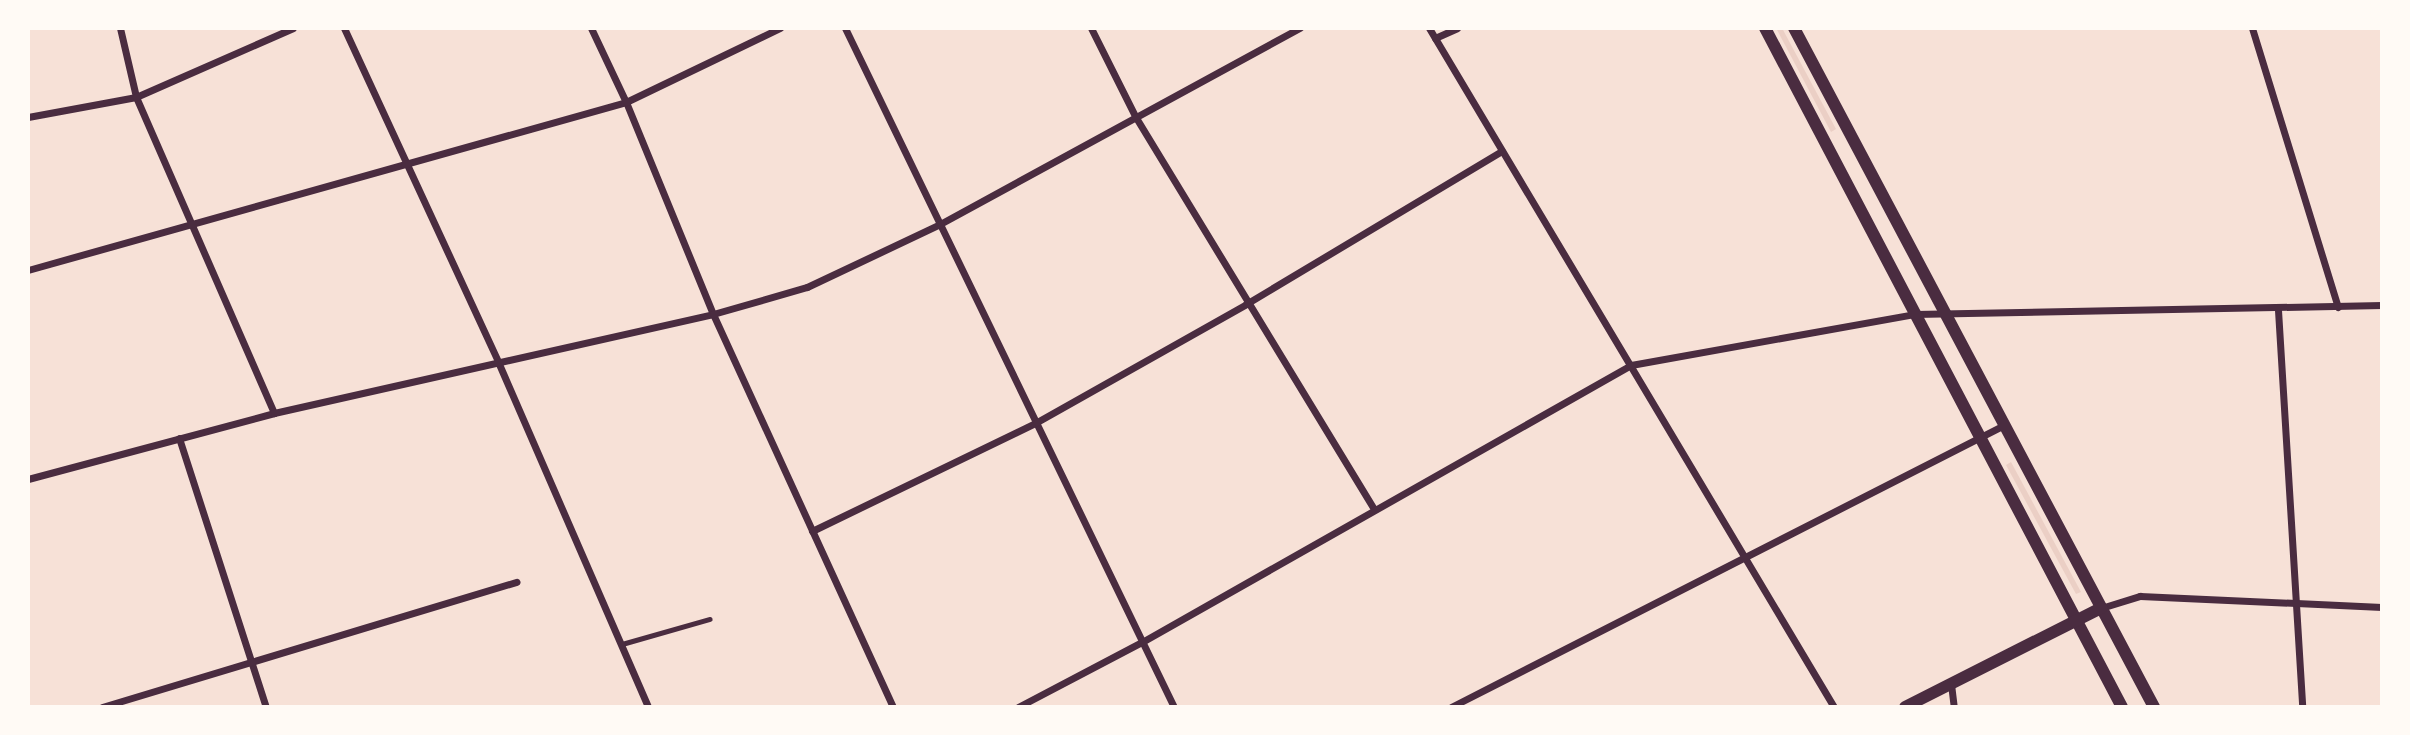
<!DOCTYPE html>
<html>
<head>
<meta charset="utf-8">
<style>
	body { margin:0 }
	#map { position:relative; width:2410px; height:735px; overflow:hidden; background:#f7e1d7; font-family:"Source Sans 3",sans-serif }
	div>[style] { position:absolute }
	.green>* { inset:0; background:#ebcfc5 }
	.service>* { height:4.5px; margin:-2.25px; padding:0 2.25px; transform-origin:2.25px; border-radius:2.25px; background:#4a2c40 }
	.minor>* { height:7px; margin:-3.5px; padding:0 3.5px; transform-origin:3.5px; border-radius:3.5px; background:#4a2c40 }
	.secondary>* { height:12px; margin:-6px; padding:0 6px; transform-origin:6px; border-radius:6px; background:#4a2c40 }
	span { translate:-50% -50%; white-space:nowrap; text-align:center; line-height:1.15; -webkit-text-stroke:7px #fffaf5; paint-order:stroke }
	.frame { position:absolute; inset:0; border:30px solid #fffaf5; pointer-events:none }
</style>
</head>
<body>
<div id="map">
	<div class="green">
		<i style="clip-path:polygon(1776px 28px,1782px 28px,1836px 129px,1831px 132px)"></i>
		<i style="clip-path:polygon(2011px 462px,2081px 592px,2076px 594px,2006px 465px)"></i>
	</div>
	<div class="service">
		<i style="left:622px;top:644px;width:91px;rotate:-15.9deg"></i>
	</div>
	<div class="minor">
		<i style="left:120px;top:28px;width:71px;rotate:76.9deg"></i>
		<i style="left:136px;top:97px;width:345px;rotate:66.4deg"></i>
		<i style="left:344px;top:28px;width:370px;rotate:65.2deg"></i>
		<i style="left:499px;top:364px;width:374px;rotate:66.5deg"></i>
		<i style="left:591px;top:28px;width:82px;rotate:64.7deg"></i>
		<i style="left:626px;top:102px;width:229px;rotate:67.7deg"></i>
		<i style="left:713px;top:314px;width:432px;rotate:65.4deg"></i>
		<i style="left:845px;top:28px;width:755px;rotate:64.15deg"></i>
		<i style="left:1091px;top:28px;width:98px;rotate:63.4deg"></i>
		<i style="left:1135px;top:116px;width:460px;rotate:58.7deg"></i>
		<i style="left:1429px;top:28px;width:791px;rotate:59.19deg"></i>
		<i style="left:2252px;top:28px;width:292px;rotate:72.9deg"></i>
		<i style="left:1435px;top:38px;width:24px;rotate:-24deg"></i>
		<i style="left:28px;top:117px;width:110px;rotate:-10.5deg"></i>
		<i style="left:136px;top:97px;width:171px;rotate:-23.7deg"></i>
		<i style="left:28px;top:270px;width:621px;rotate:-15.69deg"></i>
		<i style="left:626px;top:102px;width:171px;rotate:-25.7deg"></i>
		<i style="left:2278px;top:310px;width:398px;rotate:86.5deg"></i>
		<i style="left:179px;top:438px;width:283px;rotate:72.1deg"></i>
		<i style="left:28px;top:479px;width:255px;rotate:-15deg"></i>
		<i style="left:274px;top:413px;width:450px;rotate:-12.7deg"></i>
		<i style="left:713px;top:314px;width:98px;rotate:-16deg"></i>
		<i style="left:807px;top:287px;width:147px;rotate:-25.3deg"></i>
		<i style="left:940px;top:224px;width:410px;rotate:-28.6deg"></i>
		<i style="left:812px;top:531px;width:250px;rotate:-25.8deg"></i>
		<i style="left:1037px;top:422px;width:240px;rotate:-29.4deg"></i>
		<i style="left:1246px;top:304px;width:298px;rotate:-30.9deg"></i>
		<i style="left:2101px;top:608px;width:41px;rotate:-17.1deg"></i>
		<i style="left:2140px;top:596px;width:242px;rotate:2.6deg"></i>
		<i style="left:1951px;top:684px;width:23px;rotate:83deg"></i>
		<i style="left:102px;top:707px;width:433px;rotate:-16.8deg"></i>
		<i style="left:1018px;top:707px;width:140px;rotate:-27.7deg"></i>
		<i style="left:1142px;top:642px;width:562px;rotate:-29.53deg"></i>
		<i style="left:1631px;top:365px;width:289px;rotate:-10.2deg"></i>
		<i style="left:1915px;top:314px;width:467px;rotate:-1.1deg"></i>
		<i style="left:1451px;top:707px;width:619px;rotate:-27.02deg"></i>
	</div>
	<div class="secondary">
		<i style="left:1765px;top:28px;width:767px;rotate:62.27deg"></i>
		<i style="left:1794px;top:28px;width:769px;rotate:62.07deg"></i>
		<i style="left:1905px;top:707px;width:220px;rotate:-26.8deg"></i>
	</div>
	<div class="frame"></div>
</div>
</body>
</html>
